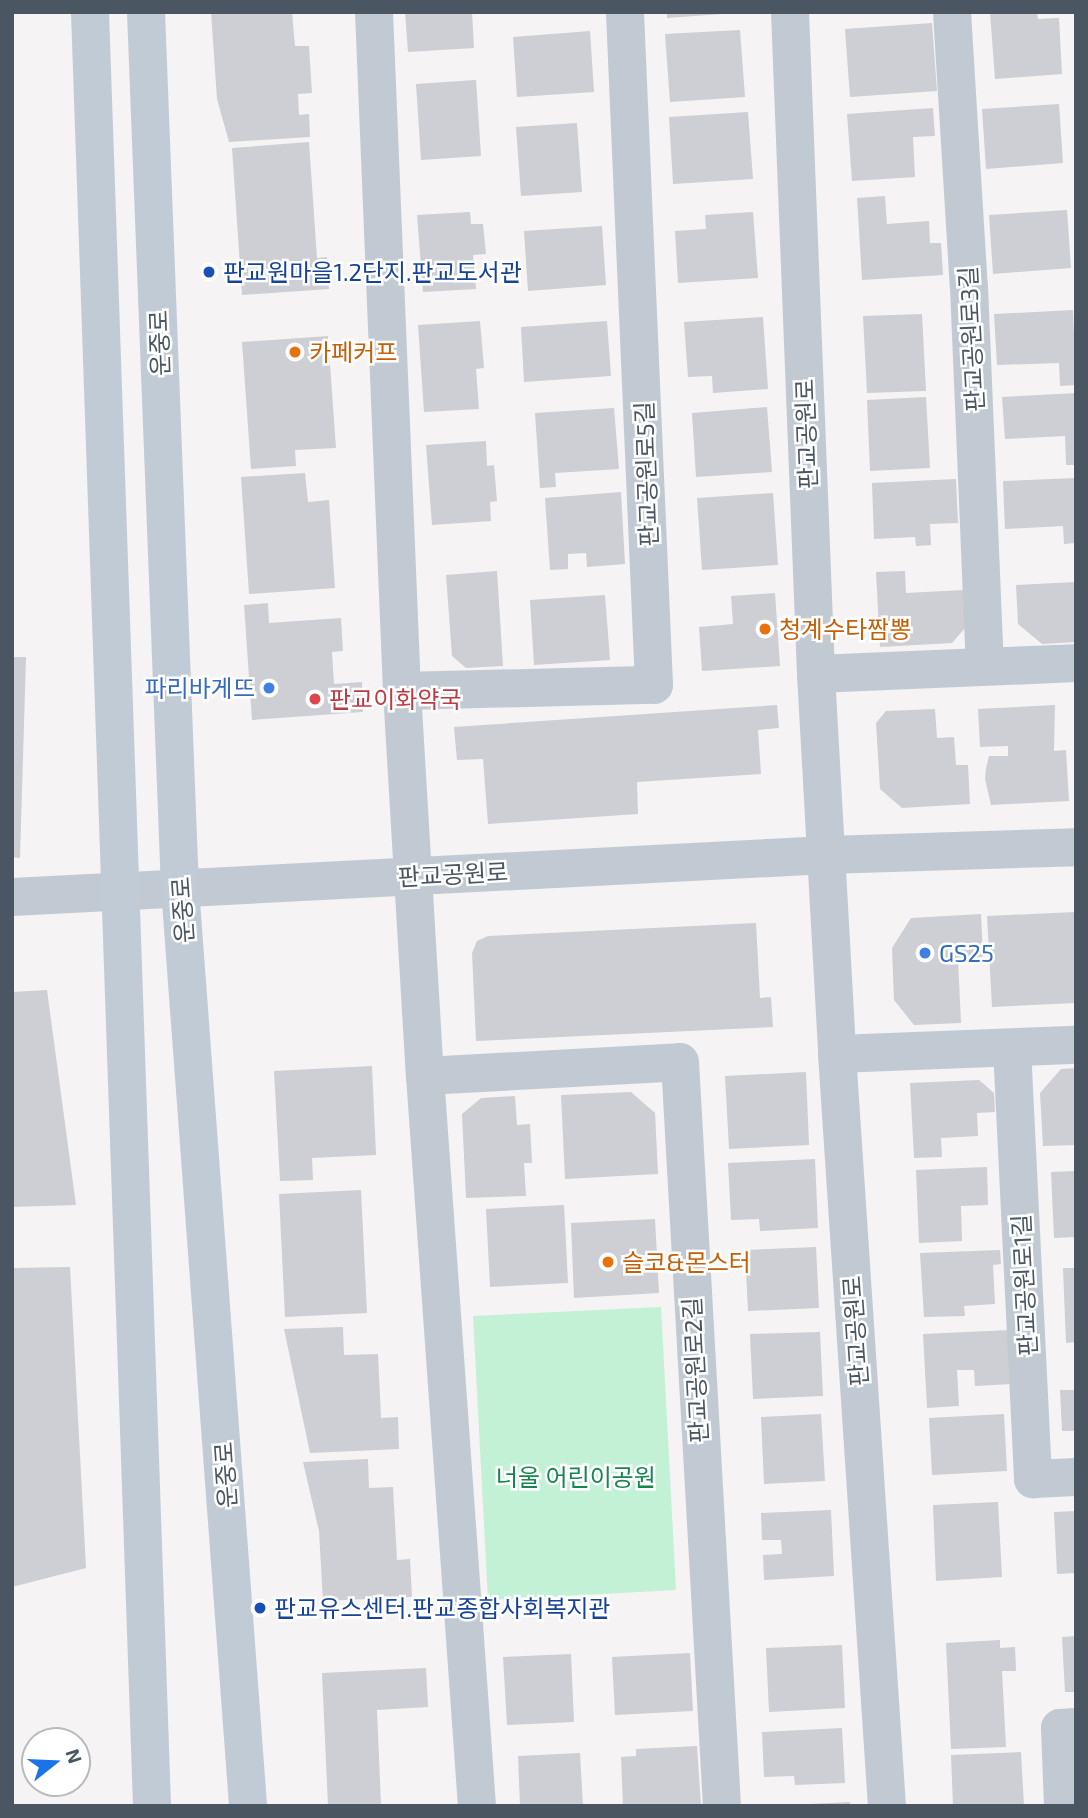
<!DOCTYPE html>
<html>
<head>
<meta charset="utf-8">
<style>
	body { margin:0 }
	#map { position:relative; width:1088px; height:1818px; overflow:hidden; background:#f5f3f3; font-family:"Exo 2","Noto Sans KR",sans-serif }
	div>[style] { position:absolute }
	.green>* { inset:0; background:#c3f1d5 }
	.building>* { inset:0; background:#cdcfd5 }
	.minor>* { height:38px; margin:-19px; padding:0 19px; transform-origin:19px; border-radius:19px; background:#c1cad2 }
	.secondary>* { height:38px; margin:-19px; padding:0 19px; transform-origin:19px; border-radius:19px; background:#c1cbd6 }
	.dots>* { width:19px; height:19px; translate:-50% -50%; box-sizing:border-box; border:4px solid #fff; border-radius:50% }
	span { translate:-50% -50%; white-space:nowrap; text-align:center; line-height:1.15; -webkit-text-stroke:5px #fff; paint-order:stroke }
	.transit-label { font-size:24px; color:#164399 }
	.left { translate:0 -50%; text-align:left }
	.street-label { font-size:24px; color:#4a5661 }
	.food-label { font-size:24px; color:#c56008 }
	.shop-label { font-size:24px; color:#366cbe }
	.right { translate:-100% -50%; text-align:right }
	.health-label { font-size:24px; color:#be3a42 }
	.park-label { font-size:24px; color:#17864f }
	.frame { position:absolute; inset:0; border:14px solid #4a5661; pointer-events:none }
	.north { position:absolute; left:21px; top:1727px; width:70px; height:70px; box-sizing:border-box; background:#fff; border:2px solid #b7bbc0; border-radius:50%; rotate:72deg; font-size:19px; font-weight:700; line-height:28px; text-align:center; color:#4a5661 }
	.north::after { content:''; display:block; margin:auto; width:24px; height:32px; background:#1a73e8; clip-path:polygon(50% 0,100% 100%,50% 72%,0 100%) }
</style>
</head>
<body>
<div id="map">
	<div class="green">
		<i style="clip-path:polygon(661px 1307px,676px 1590px,488px 1600px,473px 1316px)"></i>
	</div>
	<div class="building">
		<i style="clip-path:polygon(211px 12px,292px 12px,295px 46px,309px 46px,312px 93px,298px 94px,299px 115px,309px 114px,310px 137px,229px 142px,217px 99px)"></i>
		<i style="clip-path:polygon(405px 12px,472px 12px,474px 48px,408px 52px)"></i>
		<i style="clip-path:polygon(667px 12px,722px 12px,722px 14px,667px 18px)"></i>
		<i style="clip-path:polygon(990px 12px,1037px 12px,1038px 19px,1059px 18px,1062px 74px,995px 79px)"></i>
		<i style="clip-path:polygon(932px 23px,937px 91px,850px 97px,845px 29px)"></i>
		<i style="clip-path:polygon(740px 30px,745px 97px,670px 102px,665px 34px)"></i>
		<i style="clip-path:polygon(590px 31px,594px 92px,517px 97px,513px 37px)"></i>
		<i style="clip-path:polygon(476px 80px,481px 156px,421px 160px,416px 84px)"></i>
		<i style="clip-path:polygon(1059px 104px,1063px 163px,986px 169px,982px 109px)"></i>
		<i style="clip-path:polygon(933px 108px,935px 136px,913px 137px,915px 177px,852px 181px,847px 114px)"></i>
		<i style="clip-path:polygon(748px 112px,753px 179px,673px 184px,669px 117px)"></i>
		<i style="clip-path:polygon(577px 123px,582px 192px,521px 196px,516px 127px)"></i>
		<i style="clip-path:polygon(309px 142px,317px 258px,327px 257px,329px 289px,242px 295px,232px 148px)"></i>
		<i style="clip-path:polygon(885px 196px,887px 224px,929px 221px,930px 243px,941px 243px,943px 275px,862px 280px,857px 198px)"></i>
		<i style="clip-path:polygon(1067px 210px,1071px 268px,993px 274px,989px 215px)"></i>
		<i style="clip-path:polygon(470px 212px,471px 224px,483px 224px,486px 254px,473px 255px,476px 289px,423px 292px,417px 215px)"></i>
		<i style="clip-path:polygon(753px 212px,758px 278px,678px 283px,675px 231px,706px 229px,705px 215px)"></i>
		<i style="clip-path:polygon(602px 226px,606px 285px,528px 291px,524px 231px)"></i>
		<i style="clip-path:polygon(1073px 310px,1076px 385px,1060px 386px,1059px 363px,997px 365px,994px 314px)"></i>
		<i style="clip-path:polygon(922px 314px,926px 391px,867px 393px,863px 316px)"></i>
		<i style="clip-path:polygon(763px 317px,768px 389px,713px 393px,712px 376px,688px 377px,684px 322px)"></i>
		<i style="clip-path:polygon(480px 321px,484px 368px,476px 369px,479px 409px,424px 412px,418px 325px)"></i>
		<i style="clip-path:polygon(607px 321px,611px 376px,524px 382px,521px 327px)"></i>
		<i style="clip-path:polygon(328px 336px,336px 448px,295px 450px,296px 466px,251px 469px,242px 342px)"></i>
		<i style="clip-path:polygon(1076px 393px,1076px 465px,1066px 465px,1065px 436px,1005px 439px,1002px 397px)"></i>
		<i style="clip-path:polygon(926px 397px,930px 468px,870px 471px,867px 400px)"></i>
		<i style="clip-path:polygon(767px 407px,772px 472px,696px 477px,692px 413px)"></i>
		<i style="clip-path:polygon(614px 408px,619px 469px,555px 473px,556px 487px,540px 488px,535px 413px)"></i>
		<i style="clip-path:polygon(486px 441px,487px 466px,494px 465px,497px 501px,490px 502px,491px 521px,432px 525px,426px 445px)"></i>
		<i style="clip-path:polygon(305px 473px,308px 502px,329px 500px,335px 588px,249px 594px,241px 477px)"></i>
		<i style="clip-path:polygon(1076px 478px,1076px 543px,1064px 544px,1063px 526px,1005px 529px,1003px 481px)"></i>
		<i style="clip-path:polygon(956px 479px,958px 523px,930px 524px,931px 545px,916px 546px,915px 537px,874px 539px,872px 483px)"></i>
		<i style="clip-path:polygon(621px 492px,625px 564px,587px 567px,586px 553px,568px 554px,568px 569px,550px 570px,545px 498px)"></i>
		<i style="clip-path:polygon(773px 493px,778px 565px,702px 570px,697px 498px)"></i>
		<i style="clip-path:polygon(497px 571px,503px 666px,466px 668px,452px 656px,446px 575px)"></i>
		<i style="clip-path:polygon(905px 571px,906px 593px,964px 590px,965px 628px,952px 643px,880px 647px,876px 572px)"></i>
		<i style="clip-path:polygon(1076px 582px,1076px 642px,1042px 644px,1018px 624px,1016px 585px)"></i>
		<i style="clip-path:polygon(775px 593px,780px 666px,702px 671px,699px 627px,733px 624px,731px 596px)"></i>
		<i style="clip-path:polygon(605px 595px,610px 660px,534px 665px,530px 600px)"></i>
		<i style="clip-path:polygon(268px 603px,269px 623px,341px 618px,343px 651px,332px 652px,334px 684px,362px 682px,363px 712px,252px 720px,244px 605px)"></i>
		<i style="clip-path:polygon(12px 657px,26px 657px,20px 858px,12px 857px)"></i>
		<i style="clip-path:polygon(777px 705px,779px 728px,758px 730px,761px 774px,637px 782px,638px 814px,488px 824px,483px 759px,457px 760px,454px 727px)"></i>
		<i style="clip-path:polygon(1055px 705px,1054px 751px,1066px 750px,1069px 801px,991px 805px,985px 779px,986px 768px,989px 756px,1008px 756px,1008px 746px,980px 747px,978px 709px)"></i>
		<i style="clip-path:polygon(935px 709px,937px 738px,954px 737px,956px 765px,968px 765px,970px 804px,902px 808px,880px 789px,876px 723px,886px 711px)"></i>
		<i style="clip-path:polygon(1075px 912px,1076px 1003px,992px 1007px,987px 916px)"></i>
		<i style="clip-path:polygon(981px 914px,983px 958px,958px 959px,961px 1023px,914px 1025px,894px 1000px,892px 948px,911px 918px)"></i>
		<i style="clip-path:polygon(756px 923px,760px 998px,771px 997px,773px 1027px,476px 1041px,472px 953px,477px 941px,488px 936px)"></i>
		<i style="clip-path:polygon(47px 990px,76px 1205px,12px 1207px,12px 992px)"></i>
		<i style="clip-path:polygon(372px 1066px,376px 1155px,312px 1158px,313px 1180px,280px 1181px,274px 1071px)"></i>
		<i style="clip-path:polygon(1076px 1068px,1076px 1145px,1043px 1146px,1040px 1093px,1061px 1069px)"></i>
		<i style="clip-path:polygon(806px 1072px,809px 1145px,729px 1149px,725px 1076px)"></i>
		<i style="clip-path:polygon(979px 1080px,994px 1093px,995px 1112px,977px 1113px,978px 1136px,941px 1138px,942px 1157px,914px 1158px,910px 1083px)"></i>
		<i style="clip-path:polygon(631px 1092px,655px 1113px,658px 1174px,565px 1179px,561px 1095px)"></i>
		<i style="clip-path:polygon(515px 1096px,517px 1125px,530px 1124px,532px 1163px,524px 1163px,526px 1196px,466px 1198px,462px 1114px,481px 1098px)"></i>
		<i style="clip-path:polygon(815px 1159px,818px 1228px,760px 1231px,759px 1219px,731px 1220px,728px 1163px)"></i>
		<i style="clip-path:polygon(987px 1167px,988px 1205px,961px 1206px,962px 1241px,919px 1243px,916px 1170px)"></i>
		<i style="clip-path:polygon(1076px 1171px,1076px 1237px,1054px 1238px,1051px 1172px)"></i>
		<i style="clip-path:polygon(361px 1190px,367px 1313px,285px 1317px,279px 1194px)"></i>
		<i style="clip-path:polygon(564px 1205px,568px 1283px,490px 1287px,486px 1209px)"></i>
		<i style="clip-path:polygon(655px 1219px,659px 1293px,574px 1298px,571px 1223px)"></i>
		<i style="clip-path:polygon(816px 1247px,819px 1308px,748px 1311px,745px 1250px)"></i>
		<i style="clip-path:polygon(1000px 1250px,1001px 1264px,993px 1265px,995px 1304px,964px 1306px,965px 1316px,924px 1317px,920px 1253px)"></i>
		<i style="clip-path:polygon(70px 1267px,86px 1568px,12px 1587px,12px 1268px)"></i>
		<i style="clip-path:polygon(1063px 1268px,1076px 1268px,1076px 1342px,1066px 1343px)"></i>
		<i style="clip-path:polygon(343px 1327px,344px 1355px,378px 1354px,381px 1418px,398px 1417px,399px 1449px,310px 1453px,284px 1329px)"></i>
		<i style="clip-path:polygon(1010px 1330px,1012px 1384px,975px 1386px,974px 1370px,957px 1370px,959px 1406px,927px 1408px,923px 1334px)"></i>
		<i style="clip-path:polygon(820px 1332px,823px 1396px,753px 1399px,750px 1334px)"></i>
		<i style="clip-path:polygon(1060px 1390px,1076px 1390px,1076px 1431px,1062px 1431px)"></i>
		<i style="clip-path:polygon(821px 1414px,825px 1481px,764px 1484px,761px 1417px)"></i>
		<i style="clip-path:polygon(1004px 1414px,1007px 1471px,932px 1475px,929px 1418px)"></i>
		<i style="clip-path:polygon(368px 1459px,369px 1488px,393px 1487px,397px 1560px,410px 1559px,412px 1597px,323px 1601px,319px 1531px,303px 1462px)"></i>
		<i style="clip-path:polygon(998px 1502px,1002px 1577px,936px 1581px,933px 1505px)"></i>
		<i style="clip-path:polygon(831px 1510px,834px 1576px,764px 1580px,763px 1555px,782px 1554px,781px 1540px,762px 1540px,761px 1513px)"></i>
		<i style="clip-path:polygon(1076px 1511px,1076px 1573px,1057px 1574px,1054px 1512px)"></i>
		<i style="clip-path:polygon(1076px 1636px,1076px 1692px,1065px 1692px,1062px 1637px)"></i>
		<i style="clip-path:polygon(1000px 1640px,1000px 1648px,1015px 1647px,1016px 1671px,1002px 1671px,1006px 1747px,951px 1749px,946px 1643px)"></i>
		<i style="clip-path:polygon(842px 1645px,845px 1708px,769px 1712px,766px 1648px)"></i>
		<i style="clip-path:polygon(690px 1653px,693px 1711px,615px 1715px,612px 1657px)"></i>
		<i style="clip-path:polygon(571px 1654px,574px 1722px,507px 1725px,503px 1657px)"></i>
		<i style="clip-path:polygon(426px 1668px,428px 1707px,377px 1710px,381px 1805px,328px 1806px,322px 1673px)"></i>
		<i style="clip-path:polygon(842px 1728px,845px 1783px,795px 1785px,794px 1776px,764px 1777px,762px 1732px)"></i>
		<i style="clip-path:polygon(697px 1746px,701px 1806px,623px 1806px,621px 1757px,636px 1756px,636px 1749px)"></i>
		<i style="clip-path:polygon(1021px 1752px,1024px 1806px,953px 1806px,951px 1755px)"></i>
		<i style="clip-path:polygon(580px 1753px,583px 1806px,520px 1806px,518px 1756px)"></i>
		<i style="clip-path:polygon(850px 1802px,850px 1806px,809px 1806px,809px 1804px)"></i>
	</div>
	<div class="minor">
		<i style="left:374px;top:12px;width:680px;rotate:87.64deg"></i>
		<i style="left:402px;top:691px;width:386px;rotate:86.6deg"></i>
		<i style="left:425px;top:1076px;width:732px;rotate:85.93deg"></i>
		<i style="left:790px;top:12px;width:663px;rotate:87.75deg"></i>
		<i style="left:816px;top:674px;width:381px;rotate:86.8deg"></i>
		<i style="left:837px;top:1054px;width:754px;rotate:86.2deg"></i>
		<i style="left:952px;top:12px;width:276px;rotate:86.5deg"></i>
		<i style="left:969px;top:287px;width:379px;rotate:87.6deg"></i>
		<i style="left:816px;top:674px;width:260px;rotate:-2.4deg"></i>
		<i style="left:402px;top:691px;width:252px;rotate:-1.4deg"></i>
		<i style="left:654px;top:685px;width:674px;rotate:-92.47deg"></i>
		<i style="left:12px;top:897px;width:816px;rotate:-2.95deg"></i>
		<i style="left:827px;top:855px;width:249px;rotate:-1.8deg"></i>
		<i style="left:1012px;top:1048px;width:432px;rotate:87.2deg"></i>
		<i style="left:1033px;top:1479px;width:43px;rotate:-2.7deg"></i>
		<i style="left:837px;top:1054px;width:239px;rotate:-2.2deg"></i>
		<i style="left:425px;top:1076px;width:255px;rotate:-3.1deg"></i>
		<i style="left:680px;top:1062px;width:745px;rotate:86.77deg"></i>
		<i style="left:1063px;top:1806px;width:78px;rotate:-92.2deg"></i>
		<i style="left:1060px;top:1728px;width:16px;rotate:-4deg"></i>
	</div>
	<div class="secondary">
		<i style="left:90px;top:12px;width:1795px;rotate:88.02deg"></i>
		<i style="left:146px;top:12px;width:877px;rotate:87.78deg"></i>
		<i style="left:180px;top:888px;width:921px;rotate:85.76deg"></i>
	</div>
	<div class="dots">
		<i style="left:209px;top:272px;background:#1a4fb4"></i>
		<i style="left:295px;top:352px;background:#e8710a"></i>
		<i style="left:765px;top:629px;background:#e8710a"></i>
		<i style="left:269px;top:688px;background:#3f7fe0"></i>
		<i style="left:315px;top:699px;background:#e0444e"></i>
		<i style="left:925px;top:953px;background:#3f7fe0"></i>
		<i style="left:608px;top:1262px;background:#e8710a"></i>
		<i style="left:260px;top:1608px;background:#1a4fb4"></i>
	</div>
	<div class="transit-label">
		<span class="left" style="left:223px;top:272px">판교원마을1.2단지.판교도서관</span>
		<span class="left" style="left:274px;top:1608px">판교유스센터.판교종합사회복지관</span>
	</div>
	<div class="street-label">
		<span style="left:971px;top:339px;rotate:-93deg">판교공원로3길</span>
		<span style="left:159px;top:343px;rotate:-92deg">운중로</span>
		<span style="left:806px;top:434px;rotate:-92deg">판교공원로</span>
		<span style="left:646px;top:474px;rotate:-92deg">판교공원로5길</span>
		<span style="left:453px;top:874px;rotate:-3deg">판교공원로</span>
		<span style="left:182px;top:910px;rotate:-94deg">운중로</span>
		<span style="left:1024px;top:1285px;rotate:-93deg">판교공원로1길</span>
		<span style="left:855px;top:1331px;rotate:-94deg">판교공원로</span>
		<span style="left:695px;top:1370px;rotate:-93deg">판교공원로2길</span>
		<span style="left:225px;top:1475px;rotate:-94deg">운중로</span>
	</div>
	<div class="food-label">
		<span class="left" style="left:309px;top:352px">카페커프</span>
		<span class="left" style="left:779px;top:629px">청계수타짬뽕</span>
		<span class="left" style="left:622px;top:1262px">슬코&amp;몬스터</span>
	</div>
	<div class="shop-label">
		<span class="right" style="left:255px;top:688px">파리바게뜨</span>
		<span class="left" style="left:939px;top:953px">GS25</span>
	</div>
	<div class="health-label">
		<span class="left" style="left:329px;top:699px">판교이화약국</span>
	</div>
	<div class="park-label">
		<span style="left:576px;top:1477px">너울 어린이공원</span>
	</div>
	<div class="frame"></div>
	<div class="north">N</div>
</div>
</body>
</html>
